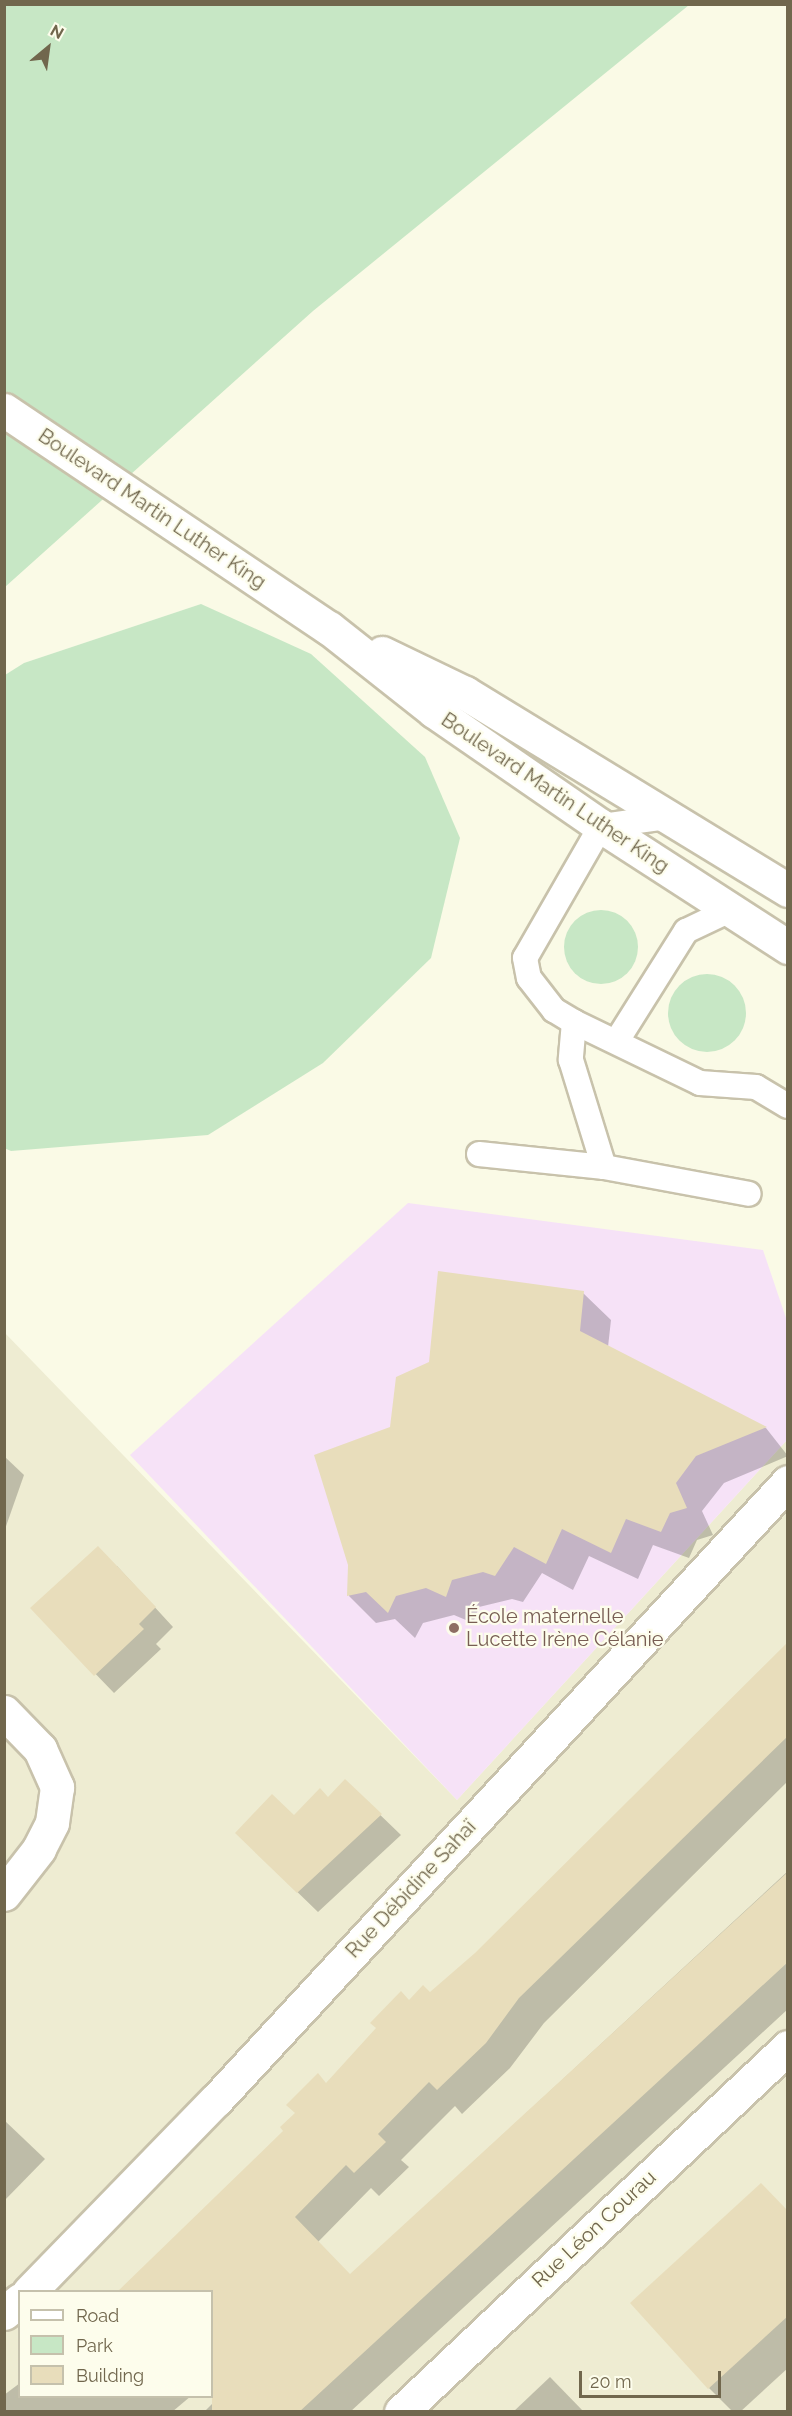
<!DOCTYPE html>
<html>
<head>
<meta charset="utf-8">
<style>
	body { margin:0 }
	#map { position:relative; width:792px; height:2416px; overflow:hidden; background:#fafae6; font-family:Raleway,sans-serif }
	div>[style] { position:absolute }
	.residential>* { inset:0; background:#eeecd2 }
	.education>* { inset:0; background:#f6e2f7 }
	.green>* { inset:0; background:#c7e7c5 }
	.round { border-radius:50% }
	.shadow>* { inset:0; background:#0003 }
	.building>* { inset:0; background:#e8ddbb }
	.roads { filter:drop-shadow(2px 0 #c8c2ab) drop-shadow(-2px 0 #c8c2ab) drop-shadow(0 2px #c8c2ab) drop-shadow(0 -2px #c8c2ab) }
	.service>* { height:24px; margin:-12px; padding:0 12px; transform-origin:12px; border-radius:12px; background:#fff }
	.minor>* { height:33px; margin:-16.5px; padding:0 16.5px; transform-origin:16.5px; border-radius:16.5px; background:#fff }
	.secondary>* { height:33px; margin:-16.5px; padding:0 16.5px; transform-origin:16.5px; border-radius:16.5px; background:#fff }
	.dots>* { width:16px; height:16px; translate:-50% -50%; box-sizing:border-box; border:3px solid #fdfdec; border-radius:50% }
	span { translate:-50% -50%; white-space:nowrap; text-align:center; line-height:1.15; -webkit-text-stroke:4.5px #fdfdec; paint-order:stroke }
	.street-label { font-size:20px; color:#71674d }
	.education-label { font-size:20px; color:#785e54 }
	.left { translate:0 -50%; text-align:left }
	.frame { position:absolute; inset:0; border:6px solid #71674d; pointer-events:none }
	.legend { position:absolute; left:18px; top:2290px; width:195px; height:108px; box-sizing:border-box; background:#fdfdec; border:2px solid #c5c1ac; margin:0; padding:8px 10px; list-style:none; font-size:18px; color:#71674d }
	.legend li { display:flex; align-items:center; gap:12px; height:30px }
	.legend b { width:30px; border:2px solid #c5c1ac }
	.north { position:absolute; left:18px; top:18px; width:60px; height:60px; -webkit-text-stroke:4px #fdfdec; paint-order:stroke; rotate:29deg; font-size:16px; font-weight:700; line-height:24px; text-align:center; color:#71674d }
	.north::after { content:''; display:block; margin:auto; width:21px; height:27px; background:#71674d; clip-path:polygon(50% 0,100% 100%,50% 72%,0 100%) }
	.scale { position:absolute; left:579px; top:2371px; width:142px; height:27px; box-sizing:border-box; border:3px solid #71674d; border-top:0; padding-left:8px; font-size:18px; line-height:21px; white-space:nowrap; color:#71674d; -webkit-text-stroke:4px #fdfdec; paint-order:stroke }
</style>
</head>
<body>
<div id="map">
	<div class="residential">
		<i style="clip-path:polygon(evenodd,4px 1332px,457px 1800px,787px 1440px,787px 2411px,5px 2411px,4px 1332px,20px 2292px,212px 2292px,212px 2396px,20px 2396px,20px 2292px)"></i>
	</div>
	<div class="education">
		<i style="clip-path:polygon(408px 1203px,763px 1250px,787px 1321px,787px 1440px,457px 1800px,130px 1455px)"></i>
	</div>
	<div class="green">
		<i style="clip-path:polygon(5px 5px,689px 5px,313px 311px,5px 587px)"></i>
		<i style="clip-path:polygon(201px 604px,311px 654px,425px 757px,460px 838px,431px 958px,323px 1063px,208px 1135px,11px 1151px,4px 1148px,5px 675px,24px 663px)"></i>
		<i class="round" style="left:564px;top:910px;width:74px;height:74px"></i>
		<i class="round" style="left:668px;top:974px;width:78px;height:78px"></i>
	</div>
	<div class="shadow">
		<i style="clip-path:polygon(583px 1293px,611px 1320px,608px 1347px,766px 1428px,788px 1456px,724px 1483px,702px 1511px,713px 1535px,697px 1540px,689px 1558px,653px 1545px,638px 1579px,589px 1556px,573px 1590px,542px 1573px,523px 1602px,512px 1599px,479px 1607px,473px 1623px,454px 1615px,423px 1623px,415px 1638px,395px 1619px,376px 1623px,349px 1596px,349px 1565px,391px 1428px)"></i>
		<i style="clip-path:polygon(4px 1456px,24px 1475px,4px 1532px)"></i>
		<i style="clip-path:polygon(117px 1566px,173px 1627px,156px 1644px,161px 1649px,114px 1693px,32px 1608px)"></i>
		<i style="clip-path:polygon(788px 1644px,788px 1781px,544px 2023px,510px 2068px,462px 2114px,455px 2106px,401px 2160px,409px 2167px,379px 2196px,371px 2188px,318px 2242px,350px 2276px,788px 1871px,788px 2009px,350px 2412px,204px 2412px,221px 2395px,212px 2384px,212px 2292px,286px 2131px,409px 2002px,430px 1994px,476px 1954px)"></i>
		<i style="clip-path:polygon(345px 1781px,401px 1835px,318px 1912px,257px 1853px,294px 1817px,328px 1799px)"></i>
		<i style="clip-path:polygon(4px 2120px,45px 2159px,4px 2201px)"></i>
		<i style="clip-path:polygon(788px 2211px,788px 2368px,740px 2412px,733px 2412px,709px 2388px)"></i>
		<i style="clip-path:polygon(550px 2377px,584px 2412px,513px 2412px)"></i>
		<i style="clip-path:polygon(20px 2383px,20px 2396px,191px 2396px,172px 2412px,4px 2412px,4px 2395px)"></i>
	</div>
	<div class="building">
		<i style="clip-path:polygon(438px 1271px,584px 1291px,580px 1331px,767px 1427px,696px 1456px,676px 1483px,687px 1508px,670px 1513px,661px 1532px,626px 1519px,611px 1553px,562px 1529px,546px 1564px,514px 1547px,495px 1576px,483px 1572px,452px 1580px,446px 1597px,426px 1588px,396px 1596px,388px 1613px,366px 1592px,347px 1596px,348px 1565px,314px 1455px,390px 1427px,396px 1377px,429px 1362px)"></i>
		<i style="clip-path:polygon(98px 1546px,156px 1607px,139px 1624px,144px 1629px,94px 1676px,30px 1608px)"></i>
		<i style="clip-path:polygon(788px 1642px,788px 1736px,519px 1998px,486px 2043px,437px 2090px,429px 2082px,378px 2134px,386px 2142px,354px 2173px,346px 2165px,295px 2217px,350px 2274px,788px 1872px,788px 1962px,299px 2412px,212px 2412px,212px 2292px,117px 2292px,283px 2131px,280px 2127px,295px 2113px,286px 2105px,318px 2073px,326px 2083px,376px 2028px,370px 2023px,401px 1991px,409px 2000px,423px 1985px,430px 1992px,475px 1953px)"></i>
		<i style="clip-path:polygon(345px 1779px,382px 1814px,297px 1893px,235px 1833px,272px 1794px,294px 1815px,320px 1788px,328px 1797px)"></i>
		<i style="clip-path:polygon(761px 2183px,788px 2211px,788px 2316px,708px 2389px,630px 2303px)"></i>
	</div>
	<div class="roads">
		<div class="service">
			<i style="left:667px;top:817px;width:67px;rotate:172.2deg"></i>
			<i style="left:601px;top:826px;width:152px;rotate:119.9deg"></i>
			<i style="left:525px;top:958px;width:20px;rotate:79deg"></i>
			<i style="left:529px;top:978px;width:41px;rotate:52deg"></i>
			<i style="left:554px;top:1010px;width:23px;rotate:31deg"></i>
			<i style="left:574px;top:1022px;width:140px;rotate:25.8deg"></i>
			<i style="left:700px;top:1083px;width:56px;rotate:4.1deg"></i>
			<i style="left:756px;top:1087px;width:37px;rotate:31deg"></i>
			<i style="left:574px;top:1022px;width:38px;rotate:95deg"></i>
			<i style="left:571px;top:1060px;width:112px;rotate:72.9deg"></i>
			<i style="left:618px;top:1039px;width:128px;rotate:-57.8deg"></i>
			<i style="left:686px;top:931px;width:49px;rotate:-25.5deg"></i>
			<i style="left:479px;top:1154px;width:126px;rotate:5.9deg"></i>
			<i style="left:604px;top:1167px;width:147px;rotate:10.5deg"></i>
		</div>
		<div class="minor">
			<i style="left:4px;top:1712px;width:52px;rotate:45.8deg"></i>
			<i style="left:40px;top:1749px;width:42px;rotate:65.9deg"></i>
			<i style="left:57px;top:1787px;width:36px;rotate:98deg"></i>
			<i style="left:52px;top:1823px;width:29px;rotate:117deg"></i>
			<i style="left:39px;top:1849px;width:57px;rotate:127.9deg"></i>
			<i style="left:29px;top:2292px;width:268px;rotate:-45.8deg"></i>
			<i style="left:216px;top:2100px;width:842px;rotate:-47.21deg"></i>
			<i style="left:4px;top:2313px;width:21px;rotate:-39deg"></i>
			<i style="left:401px;top:2412px;width:532px;rotate:-43.32deg"></i>
		</div>
		<div class="secondary">
			<i style="left:4px;top:410px;width:391px;rotate:33.9deg"></i>
			<i style="left:329px;top:628px;width:134px;rotate:38.3deg"></i>
			<i style="left:434px;top:711px;width:203px;rotate:34.6deg"></i>
			<i style="left:601px;top:826px;width:223px;rotate:32.9deg"></i>
			<i style="left:382px;top:653px;width:92px;rotate:25.7deg"></i>
			<i style="left:465px;top:693px;width:378px;rotate:31.4deg"></i>
		</div>
	</div>
	<div class="dots">
		<i style="left:454px;top:1628px;background:#8d6e63"></i>
	</div>
	<div class="street-label">
		<span style="left:152px;top:509px;rotate:34deg">Boulevard Martin Luther King</span>
		<span style="left:555px;top:793px;rotate:34deg">Boulevard Martin Luther King</span>
		<span style="left:411px;top:1889px;rotate:-47deg">Rue Débidine Sahaï</span>
		<span style="left:594px;top:2229px;rotate:-43deg">Rue Léon Courau</span>
	</div>
	<div class="education-label">
		<span class="left" style="left:466px;top:1628px">École maternelle<br>Lucette Irène Célanie</span>
	</div>
	<div class="frame"></div>
	<ul class="legend">
	<li><b style="height:8px;background:#fff"></b>Road</li>
	<li><b style="height:16px;background:#c7e7c5"></b>Park</li>
	<li><b style="height:16px;background:#e8ddbb"></b>Building</li>
	</ul>
	<div class="north">N</div>
	<div class="scale">20 m</div>
</div>
</body>
</html>
